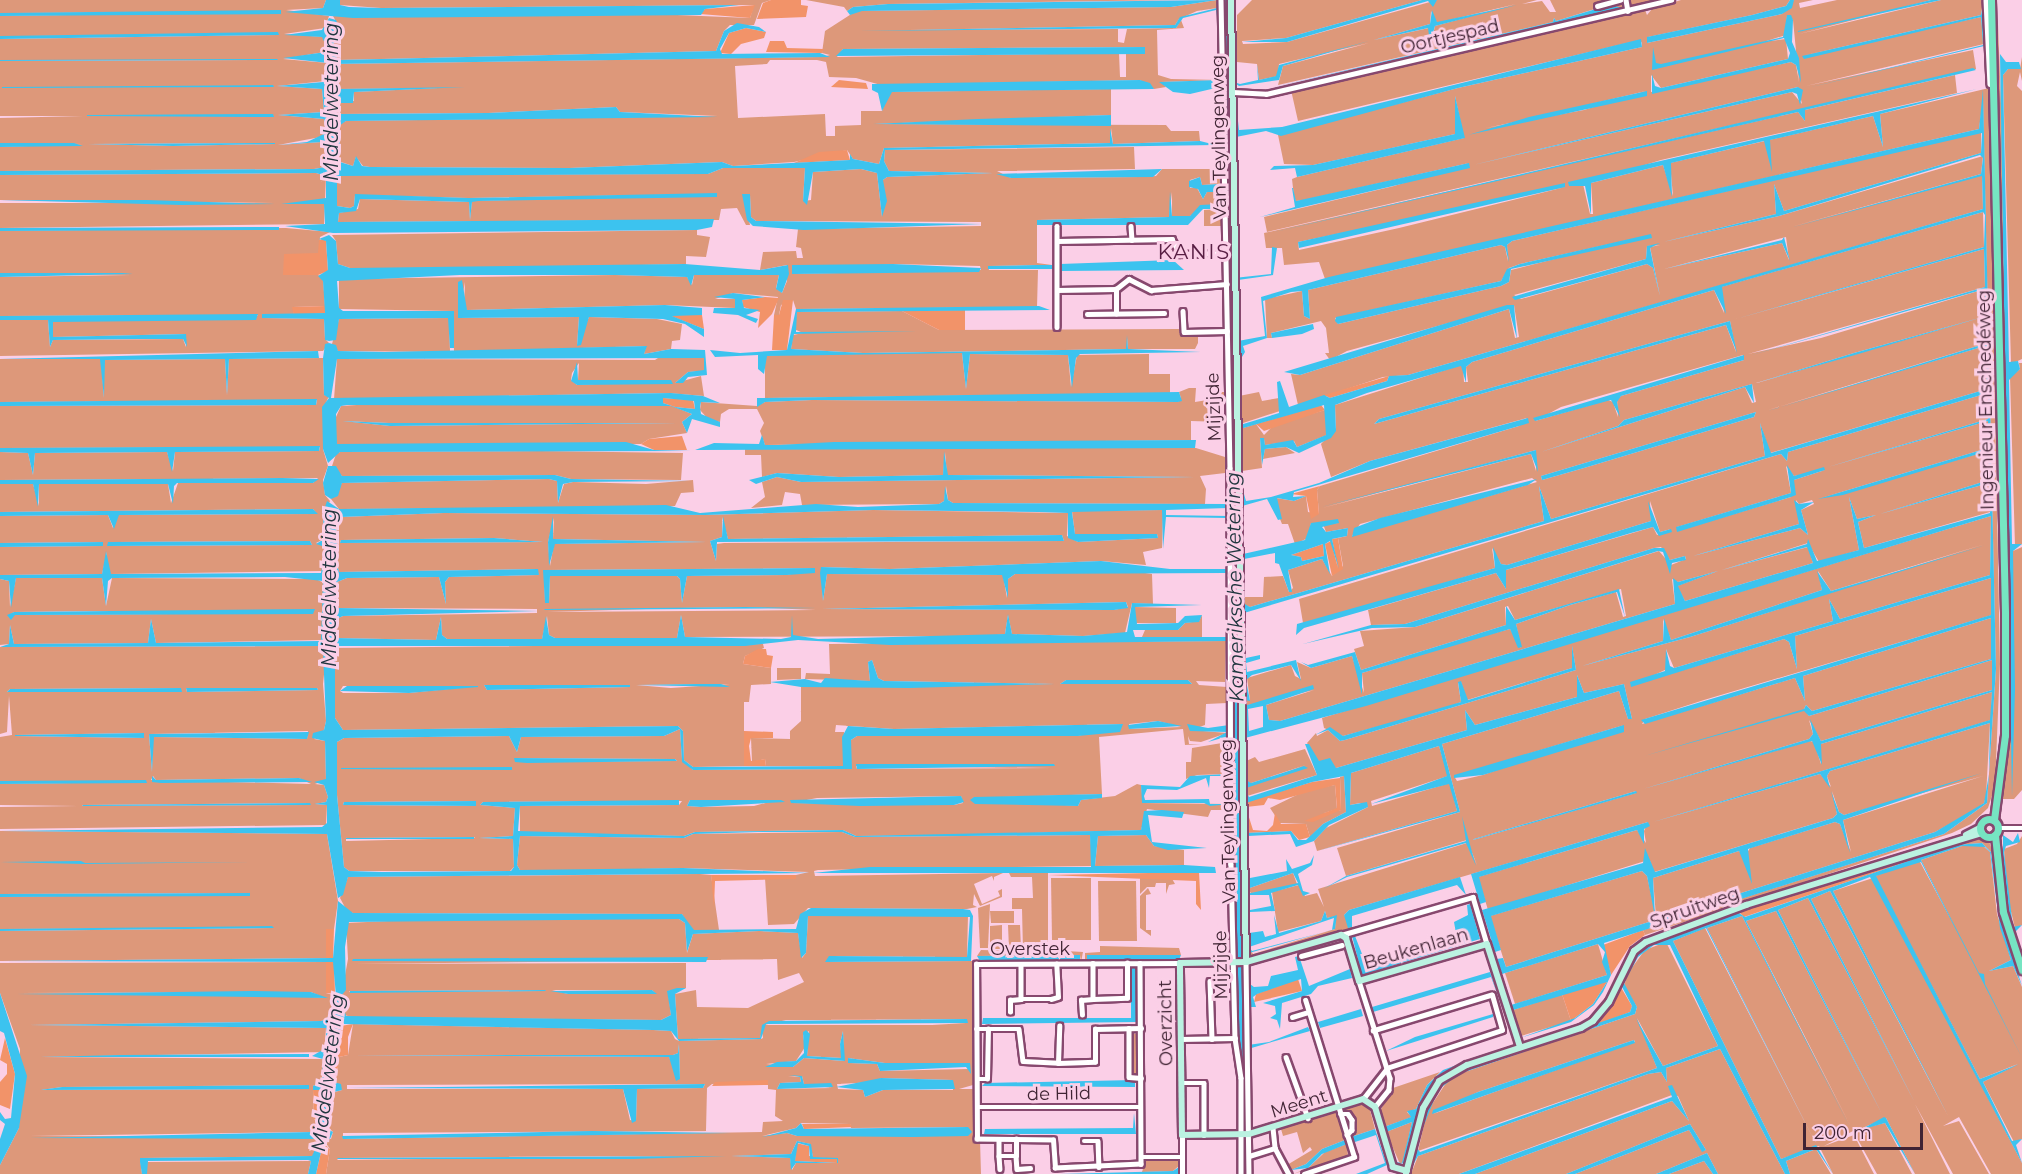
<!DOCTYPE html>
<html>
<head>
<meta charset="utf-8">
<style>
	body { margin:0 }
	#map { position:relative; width:2022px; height:1174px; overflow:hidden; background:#fbcfe7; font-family:Montserrat,sans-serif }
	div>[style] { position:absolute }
	.green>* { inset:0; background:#dd987a }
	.forest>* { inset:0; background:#f29369 }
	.water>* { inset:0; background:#3cc3ef }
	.roads { filter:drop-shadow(2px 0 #87486e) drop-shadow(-2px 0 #87486e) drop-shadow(0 2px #87486e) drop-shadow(0 -2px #87486e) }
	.street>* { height:4.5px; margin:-2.25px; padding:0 2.25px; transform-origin:2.25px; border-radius:2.25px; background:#fff }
	.secondary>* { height:6px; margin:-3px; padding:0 3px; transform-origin:3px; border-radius:3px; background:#bbf2e1 }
	.primary>* { height:7px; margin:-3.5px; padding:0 3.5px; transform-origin:3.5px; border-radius:3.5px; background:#76e5c2 }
	.primary>.ring { margin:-3.5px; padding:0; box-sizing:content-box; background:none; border:7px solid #76e5c2; border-radius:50% }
	span { translate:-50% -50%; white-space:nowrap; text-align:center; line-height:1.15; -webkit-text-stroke:6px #fbcfe7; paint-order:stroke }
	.street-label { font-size:18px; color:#402434 }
	.water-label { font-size:20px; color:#20363f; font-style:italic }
	.quarter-label { font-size:21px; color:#581e43; letter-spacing:1.5px }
	.scale { position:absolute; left:1803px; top:1123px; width:120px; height:27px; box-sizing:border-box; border:3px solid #402434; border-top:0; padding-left:8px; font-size:18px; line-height:21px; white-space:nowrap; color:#402434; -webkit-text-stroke:4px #fbcfe7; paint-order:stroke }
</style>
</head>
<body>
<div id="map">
	<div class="green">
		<i style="clip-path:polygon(evenodd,0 0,326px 0,323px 8px,286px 10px,329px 16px,325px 28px,284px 34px,323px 37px,330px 51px,283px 59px,328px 63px,326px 81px,277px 86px,322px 89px,324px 112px,278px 115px,324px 119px,326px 136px,278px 145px,322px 142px,330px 159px,325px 167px,314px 169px,0 171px,0 147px,83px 144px,0 143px,0 118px,83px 116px,0 116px,0 61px,277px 60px,0 60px,0 39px,279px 35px,0 36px,0 16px,282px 12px,0 13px,0 0,88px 144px,275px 143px,275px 144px,173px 146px,88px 144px)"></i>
		<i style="clip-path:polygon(340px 0,771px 0,762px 3px,754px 25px,730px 25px,724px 31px,716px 51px,338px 60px,332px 49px,339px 27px,333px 16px,628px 13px,750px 18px,754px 5px,381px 8px,340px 5px)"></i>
		<i style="clip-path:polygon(806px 0,1179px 0,888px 4px,853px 7px,847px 11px,844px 7px)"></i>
		<i style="clip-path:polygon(evenodd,1217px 0,1217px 8px,1197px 11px,1179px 19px,1175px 25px,908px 30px,1118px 29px,1118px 42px,1124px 43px,1127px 29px,1176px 28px,1181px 20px,1184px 28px,1157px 30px,1158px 75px,1171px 79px,1220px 80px,1161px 82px,1166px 87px,1154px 89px,1140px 80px,881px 85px,856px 78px,829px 77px,826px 62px,817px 60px,770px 60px,767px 64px,735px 66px,738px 118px,825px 114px,826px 136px,835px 136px,835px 126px,861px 125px,861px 111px,882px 111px,889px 92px,1111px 89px,1111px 115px,875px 124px,1166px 125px,1171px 131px,1199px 131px,1200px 141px,1113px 144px,1111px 128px,1110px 143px,884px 148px,879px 164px,853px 159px,847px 150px,794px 162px,733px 166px,722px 162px,569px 168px,370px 167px,363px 166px,356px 157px,353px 166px,332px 159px,340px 142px,340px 124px,346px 121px,718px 116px,620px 112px,616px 107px,488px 113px,336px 114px,335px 103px,354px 101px,354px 92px,438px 88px,338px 89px,334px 84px,333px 64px,822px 57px,830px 55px,822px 53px,825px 31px,856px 11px,1171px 7px,1217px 0,1144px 47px,1145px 54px,1126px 53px,1126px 77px,1120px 77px,1119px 53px,837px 57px,843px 49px,1144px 47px)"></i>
		<i style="clip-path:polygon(evenodd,1252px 0,1422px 0,1286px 38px,1242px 41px,1243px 44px,1287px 42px,1437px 0,1537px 0,1522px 4px,1542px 1px,1550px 12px,1556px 12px,1550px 0,1664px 0,1630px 9px,1598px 8px,1556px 21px,1554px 18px,1553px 22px,1278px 85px,1283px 66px,1369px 43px,1279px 64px,1278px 76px,1259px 80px,1257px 64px,1237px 62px,1237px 15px,1252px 0,1516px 4px,1435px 26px,1431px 43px,1429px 28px,1374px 40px,1430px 24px,1431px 11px,1437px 23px,1516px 4px)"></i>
		<i style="clip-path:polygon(evenodd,1681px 0,1790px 0,1786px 6px,1752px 15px,1648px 37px,1647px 43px,1782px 14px,1794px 0,1813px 0,1799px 3px,1800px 8px,1837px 0,1931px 0,1799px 34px,1941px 0,1983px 0,1981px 15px,1802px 56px,1981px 17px,1984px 44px,1806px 86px,1973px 50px,1976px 69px,1267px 232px,1264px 217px,1394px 186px,1469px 163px,1304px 200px,1296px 201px,1294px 197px,1292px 179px,1297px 177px,1464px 138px,1455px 96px,1455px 134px,1369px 153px,1313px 165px,1284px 164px,1278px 135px,1458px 88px,1642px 47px,1642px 43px,1640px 40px,1298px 121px,1291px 90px,1639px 11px,1645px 10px,1647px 15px,1652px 9px,1681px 0,1787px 15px,1793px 20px,1799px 82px,1796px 65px,1791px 62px,1651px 92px,1651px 75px,1661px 88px,1788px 59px,1786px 39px,1763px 42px,1786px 35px,1787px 15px,1681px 0,1798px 87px,1802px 104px,1792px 92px,1473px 165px,1798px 87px,1681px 0,1646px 91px,1584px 110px,1486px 128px,1515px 122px,1646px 91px)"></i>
		<i style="clip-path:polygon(1994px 0,1998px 24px,2003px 157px,2013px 743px,2013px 551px,2022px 547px,2022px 790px,2014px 799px,2003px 799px,2007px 735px,2003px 370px)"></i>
		<i style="clip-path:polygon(2022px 57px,2022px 81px,2020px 72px,2017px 86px,2022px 91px,2022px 359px,2011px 364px,2003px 75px,2008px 69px,2020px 69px)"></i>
		<i style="clip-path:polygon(evenodd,1955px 75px,1957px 93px,1661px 160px,1583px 184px,1590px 214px,1593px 214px,1591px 183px,1663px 165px,1673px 196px,1670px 163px,1873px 116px,1883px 147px,1880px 114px,1989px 88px,2000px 664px,1995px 786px,1988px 808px,1971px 824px,1952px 833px,1645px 935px,1643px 930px,1944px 834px,1987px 803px,1996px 669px,1983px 100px,1979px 129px,1325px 279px,1319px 262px,1284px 265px,1282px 248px,1266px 248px,1264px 233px,1798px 112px,1805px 121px,1805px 110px,1955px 75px,1565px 187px,1399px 228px,1299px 250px,1298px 242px,1565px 187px)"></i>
		<i style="clip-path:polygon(evenodd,1981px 132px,1981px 153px,1784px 211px,1774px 184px,1776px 214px,1663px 242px,1779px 216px,1983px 156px,1981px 174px,1791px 227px,1982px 175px,1983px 209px,1791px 265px,1408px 375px,1383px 377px,1298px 405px,1291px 374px,1300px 375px,1509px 309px,1515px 338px,1519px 337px,1514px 305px,1347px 351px,1330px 360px,1325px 353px,1329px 353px,1326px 328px,1321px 321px,1271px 333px,1272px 338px,1267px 338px,1265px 299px,1302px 291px,1304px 316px,1310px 319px,1308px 290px,1501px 245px,1505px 247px,1508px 261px,1507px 245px,1512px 241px,1981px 132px,1650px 235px,1511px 270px,1509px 282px,1501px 286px,1338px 324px,1335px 318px,1501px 281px,1509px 268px,1520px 264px,1650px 235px,1981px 132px,1786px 237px,1789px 260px,1782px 243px,1664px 269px,1786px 237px,1981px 132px,1660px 245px,1650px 247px,1660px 296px,1653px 268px,1647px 264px,1521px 299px,1514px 295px,1646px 259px,1647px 246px,1660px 245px)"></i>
		<i style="clip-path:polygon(evenodd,1134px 147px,1135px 169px,997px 171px,1011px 178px,1141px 177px,1156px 176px,1162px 169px,1211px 169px,1211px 172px,1219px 172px,1220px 184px,1202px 185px,1200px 177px,1190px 180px,1190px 188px,1197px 188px,1203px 199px,1207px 192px,1221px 191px,1222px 226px,1204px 226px,1204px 210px,1220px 209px,1217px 204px,1210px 205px,1190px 216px,1172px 216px,1172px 192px,1169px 217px,1037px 220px,1037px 263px,1052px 265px,988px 266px,989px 270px,1038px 270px,1037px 307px,796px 309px,793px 300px,781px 305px,779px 315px,774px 315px,778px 297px,733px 293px,715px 299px,735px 299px,735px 308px,665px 305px,467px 310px,464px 308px,465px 282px,458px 318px,579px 317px,577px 346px,589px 317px,657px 319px,682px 324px,680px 340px,672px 341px,671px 349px,644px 354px,646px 346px,454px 352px,453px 311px,339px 309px,339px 279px,615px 275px,687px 277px,692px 285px,694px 275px,779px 275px,776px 288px,782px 293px,787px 281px,787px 265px,760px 270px,763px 252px,796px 251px,797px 258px,803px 258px,801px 248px,796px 247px,798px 229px,981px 226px,981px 222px,756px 221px,751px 217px,750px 195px,744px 197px,750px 225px,746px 225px,737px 208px,721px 209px,719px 220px,338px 222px,339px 213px,358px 209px,360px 199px,469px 202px,470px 220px,472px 201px,478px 201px,717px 194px,468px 198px,355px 195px,354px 206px,350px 208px,337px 206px,337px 175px,708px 174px,723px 168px,805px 168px,803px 201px,811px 200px,813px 172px,861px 169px,877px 173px,882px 217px,883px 180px,887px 177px,993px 173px,889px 171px,884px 161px,885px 150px,1134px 147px,893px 264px,980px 266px,981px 270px,792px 274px,893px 264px)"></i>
		<i style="clip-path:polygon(316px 173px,326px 176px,324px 224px,0 228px,0 203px,275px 203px,0 200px,0 175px)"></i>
		<i style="clip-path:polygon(evenodd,1983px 212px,1984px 247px,1736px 319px,1984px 249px,1985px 287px,1748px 354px,1821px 338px,1985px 289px,1984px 344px,1768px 410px,1985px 346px,1987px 389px,1770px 453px,1760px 423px,1765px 456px,1551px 519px,1539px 486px,1544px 521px,1250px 607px,1243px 604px,1243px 597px,1263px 597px,1264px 577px,1283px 576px,1289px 592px,1293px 588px,1288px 570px,1322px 559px,1332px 576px,1343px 566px,1338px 538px,1347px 536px,1348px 528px,1326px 532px,1323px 524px,1338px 523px,1311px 523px,1308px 538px,1295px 544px,1288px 524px,1282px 524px,1280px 519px,1276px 498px,1294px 501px,1306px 496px,1308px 512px,1319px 514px,1317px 490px,1320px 486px,1519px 426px,1527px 418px,1370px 461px,1331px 477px,1321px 444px,1336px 428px,1335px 405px,1458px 366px,1463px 366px,1464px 382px,1468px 382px,1466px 367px,1472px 362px,1714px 290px,1724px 313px,1721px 287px,1983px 212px,1983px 317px,1757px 383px,1756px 383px,1854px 353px,1983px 317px,1983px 212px,1730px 321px,1736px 352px,1726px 325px,1374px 424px,1379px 419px,1730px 321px,1983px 212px,1743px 355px,1744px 360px,1621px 396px,1617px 399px,1618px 417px,1613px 402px,1608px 400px,1535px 421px,1561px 407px,1743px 355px,1983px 212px,1752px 384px,1756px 402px,1752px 403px,1745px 387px,1541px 452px,1618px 426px,1624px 420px,1752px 384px,1983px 212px,1756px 412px,1754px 417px,1584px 468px,1542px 480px,1541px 476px,1756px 412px,1983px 212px,1536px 450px,1536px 471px,1531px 454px,1322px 508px,1536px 450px,1983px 212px,1532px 478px,1537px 482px,1352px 536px,1360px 524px,1532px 478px)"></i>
		<i style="clip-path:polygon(286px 228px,330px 232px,320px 237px,319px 253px,284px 275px,318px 275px,323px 278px,325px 306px,293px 307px,294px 314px,263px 314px,263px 318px,324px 319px,325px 339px,329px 343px,323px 351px,0 356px,0 320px,48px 320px,50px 347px,53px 340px,183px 339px,186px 347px,186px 334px,53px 337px,53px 321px,254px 319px,258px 315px,0 316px,0 277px,131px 275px,0 273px,0 231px)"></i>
		<i style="clip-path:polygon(697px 230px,697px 235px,710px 237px,706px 257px,686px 256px,686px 264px,460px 269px,350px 268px,338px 264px,336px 241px,332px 235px)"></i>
		<i style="clip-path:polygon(902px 311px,939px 330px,1179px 329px,1180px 334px,1198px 333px,1198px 343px,1195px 349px,1128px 349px,1127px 338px,1127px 349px,863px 353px,791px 349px,793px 335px,803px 333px,794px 329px,797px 312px)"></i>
		<i style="clip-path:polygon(449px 318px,450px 352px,338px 351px,332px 344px,339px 319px)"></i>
		<i style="clip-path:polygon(804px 353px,962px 353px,966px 389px,970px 354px,1068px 355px,1071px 387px,1077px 355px,1149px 354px,1149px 374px,1170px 374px,1170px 393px,765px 398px,765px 356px)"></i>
		<i style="clip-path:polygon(evenodd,661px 356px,704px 358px,704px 371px,688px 372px,675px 383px,701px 376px,704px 396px,668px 393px,334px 399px,337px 359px,655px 360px,661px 356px,579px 363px,578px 380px,672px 380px,577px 385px,571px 380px,572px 373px,579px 363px)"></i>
		<i style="clip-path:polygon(evenodd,0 359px,101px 359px,104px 398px,104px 360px,225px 359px,227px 395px,229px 359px,323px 358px,324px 395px,329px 396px,323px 409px,323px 449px,328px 466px,323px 480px,325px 495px,330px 501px,323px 516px,324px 539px,316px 543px,325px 547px,324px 571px,111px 574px,107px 570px,107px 552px,102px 574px,0 575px,0 547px,103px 546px,103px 542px,0 543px,0 516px,108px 515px,113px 528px,118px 515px,317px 514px,313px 509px,0 512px,0 484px,33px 484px,39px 506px,39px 484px,168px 484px,171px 503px,178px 483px,313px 483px,318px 478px,0 480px,0 452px,28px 453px,33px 475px,35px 453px,167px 452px,173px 471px,175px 452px,319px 451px,320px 447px,0 448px,0 406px,316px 405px,317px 400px,0 402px,0 359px,310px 541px,312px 545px,107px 546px,114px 542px,310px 541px)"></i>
		<i style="clip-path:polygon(2019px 363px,2022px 363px,2022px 544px,2015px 546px,2010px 377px,2020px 369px)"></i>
		<i style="clip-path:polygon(1189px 388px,1196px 388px,1195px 402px,1220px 398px,1220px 392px,1225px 392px,1225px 404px,1220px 403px,1213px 412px,1222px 412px,1224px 422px,1191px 421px,1191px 440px,765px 445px,760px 431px,764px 423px,757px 409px,729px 409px,721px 414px,720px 422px,709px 420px,700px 410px,701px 402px,757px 406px,765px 402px,812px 400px,1178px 402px,1181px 398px,1179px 392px)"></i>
		<i style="clip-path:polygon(1259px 392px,1262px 401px,1279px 398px,1280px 411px,1240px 424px,1239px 396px)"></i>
		<i style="clip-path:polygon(evenodd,1988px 393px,1988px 419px,1828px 467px,1988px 421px,1988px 448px,1818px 499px,1988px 451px,1989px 480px,1880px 514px,1989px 483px,1990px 512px,1864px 548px,1858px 522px,1876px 515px,1857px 519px,1849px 497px,1859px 550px,1819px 562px,1808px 543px,1722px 570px,1808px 547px,1813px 563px,1685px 601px,1677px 586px,1718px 571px,1678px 582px,1672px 579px,1675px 604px,1280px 721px,1269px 720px,1266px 705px,1314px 690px,1244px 706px,1245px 700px,1250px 700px,1247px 678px,1291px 665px,1295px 676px,1301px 679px,1297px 662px,1311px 668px,1352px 656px,1364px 693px,1362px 673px,1475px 638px,1510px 629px,1521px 648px,1516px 624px,1570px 605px,1616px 592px,1623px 617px,1626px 616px,1621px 589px,1515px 620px,1508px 606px,1505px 607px,1506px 625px,1361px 670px,1354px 649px,1364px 646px,1360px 631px,1415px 627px,1659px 551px,1671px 565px,1686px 559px,1685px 556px,1670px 560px,1661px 547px,1654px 548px,1405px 624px,1371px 625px,1368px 610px,1496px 573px,1506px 589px,1506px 570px,1653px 527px,1657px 535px,1671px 529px,1660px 532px,1650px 501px,1651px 521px,1507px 565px,1501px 564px,1492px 548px,1495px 568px,1366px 606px,1303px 623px,1299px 599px,1781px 454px,1787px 461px,1788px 452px,1988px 393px,1786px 466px,1794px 476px,1825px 470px,1794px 480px,1791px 497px,1677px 531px,1677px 527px,1791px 493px,1786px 466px,1988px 393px,1796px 500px,1799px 504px,1812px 500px,1814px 504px,1801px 510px,1808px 535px,1800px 528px,1693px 556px,1799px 524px,1796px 500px)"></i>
		<i style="clip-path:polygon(evenodd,388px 403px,644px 404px,672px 406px,692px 414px,682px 422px,687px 433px,649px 439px,641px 444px,336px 444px,336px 417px,341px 406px,388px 403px,343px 421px,389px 423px,677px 423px,390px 426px,343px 421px)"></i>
		<i style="clip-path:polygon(1325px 410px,1327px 435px,1297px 447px,1294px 441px,1265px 445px,1264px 439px,1260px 438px,1262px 468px,1242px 471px,1240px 429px,1256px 424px,1264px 435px,1274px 425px)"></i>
		<i style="clip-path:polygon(823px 447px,1196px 448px,1225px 457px,1225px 473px,1200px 476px,1206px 489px,1205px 504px,953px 503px,948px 500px,946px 486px,944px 501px,939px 504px,802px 505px,800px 494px,785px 492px,782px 505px,751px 508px,765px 497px,762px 482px,777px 477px,801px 482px,1195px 477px,947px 475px,945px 452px,943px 475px,839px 477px,777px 473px,762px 477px,761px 455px,745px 455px,745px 449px)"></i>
		<i style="clip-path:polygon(1286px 447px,1295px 453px,1263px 459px,1265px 449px)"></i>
		<i style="clip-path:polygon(541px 451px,683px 453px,681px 480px,571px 479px,555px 475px,342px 476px,332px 466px,336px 454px,340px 452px)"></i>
		<i style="clip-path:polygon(549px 479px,557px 481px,558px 503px,564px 484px,573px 482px,646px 484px,693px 480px,694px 492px,681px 493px,675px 506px,558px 508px,339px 509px,331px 499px,342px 483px)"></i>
		<i style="clip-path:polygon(evenodd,873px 510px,1068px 513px,1067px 536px,1078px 542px,1158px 538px,1157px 534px,1075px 534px,1072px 511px,1163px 510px,1162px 548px,1143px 552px,1146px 565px,1101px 561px,890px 569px,821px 567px,823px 601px,827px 574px,1003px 575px,1007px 598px,1008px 579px,1015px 574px,1131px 571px,1152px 574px,1153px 604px,1132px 603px,1125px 633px,1083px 636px,1012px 634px,1008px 615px,1005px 634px,988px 636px,685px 637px,681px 615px,677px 638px,555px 638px,549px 635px,547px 616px,542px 639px,447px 639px,442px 635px,441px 617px,436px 640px,335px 638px,334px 620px,343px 616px,537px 613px,537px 609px,337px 608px,334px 594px,337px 582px,347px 578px,439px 577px,446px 604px,445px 582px,449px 577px,539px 575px,535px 569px,339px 572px,333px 547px,337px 545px,336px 521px,341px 517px,444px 513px,705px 515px,873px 510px,722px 517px,728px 539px,1062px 535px,1064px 541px,724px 543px,717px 544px,716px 561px,710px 541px,722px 537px,722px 517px,873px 510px,554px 518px,553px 539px,707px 542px,554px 544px,550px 566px,548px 542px,554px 518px,873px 510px,494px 538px,543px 542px,340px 543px,341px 540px,494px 538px,873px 510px,815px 568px,787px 575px,687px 576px,682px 603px,680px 579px,677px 576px,550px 576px,549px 603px,545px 602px,544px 570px,815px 568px,873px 510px,1126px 602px,1128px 607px,1114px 610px,822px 609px,1126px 602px,873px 510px,745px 607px,816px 610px,547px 612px,679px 608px,745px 607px)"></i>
		<i style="clip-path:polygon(evenodd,1991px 516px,1990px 575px,1840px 619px,1829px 599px,1833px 621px,1674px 668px,1666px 649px,1667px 669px,1631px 686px,1784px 639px,1789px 642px,1797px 669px,1795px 636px,1991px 578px,1992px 615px,1704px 700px,1645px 719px,1642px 724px,1795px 678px,1805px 701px,1803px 676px,1991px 618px,1991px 659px,1812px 711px,1806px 705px,1804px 709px,1809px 716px,1992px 660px,1992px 690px,1821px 741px,1809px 720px,1813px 734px,1809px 739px,1643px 789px,1810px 741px,1814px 742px,1821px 764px,1821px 744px,1992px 692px,1991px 720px,1653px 822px,1820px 774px,1831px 787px,1827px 776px,1830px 771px,1990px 723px,1986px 796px,1984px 803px,1970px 813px,1935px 832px,1506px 967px,1490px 916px,1642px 871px,1647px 876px,1656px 917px,1653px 878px,1739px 851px,1744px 858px,1750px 848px,1835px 822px,1840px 824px,1851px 852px,1843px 820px,1983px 776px,1844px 815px,1839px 812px,1832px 791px,1837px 814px,1833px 818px,1654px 872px,1650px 861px,1645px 861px,1488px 910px,1478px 877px,1637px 830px,1646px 843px,1644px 831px,1648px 822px,1349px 910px,1344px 915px,1353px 929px,1253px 957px,1248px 955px,1247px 943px,1253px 954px,1335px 929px,1336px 916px,1327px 918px,1325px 911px,1321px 921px,1278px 932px,1272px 892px,1299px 885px,1305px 896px,1317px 893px,1324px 907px,1318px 889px,1467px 843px,1477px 865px,1467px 840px,1346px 876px,1337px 848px,1460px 812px,1442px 744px,1619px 691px,1628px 719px,1632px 719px,1624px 684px,1584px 693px,1577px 675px,1577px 697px,1475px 725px,1465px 710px,1467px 730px,1336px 768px,1319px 762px,1307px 743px,1316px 733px,1317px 736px,1328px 730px,1340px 741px,1345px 740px,1576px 670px,1572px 646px,1572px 668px,1467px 700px,1461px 682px,1458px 683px,1461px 702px,1443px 709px,1343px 736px,1324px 728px,1322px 718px,1991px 516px,1985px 544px,1690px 637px,1582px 666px,1663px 641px,1663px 619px,1671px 640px,1822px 590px,1818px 571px,1831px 591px,1985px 544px,1991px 516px,1624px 725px,1483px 775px,1457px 781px,1454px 776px,1624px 725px,1991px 516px,1636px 791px,1636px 793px,1473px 840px,1474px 839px,1636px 791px)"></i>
		<i style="clip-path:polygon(evenodd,16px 578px,102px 578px,106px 606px,112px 578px,316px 579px,324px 583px,323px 640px,156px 643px,151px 619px,148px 643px,14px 644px,10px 625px,9px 644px,0 645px,0 579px,9px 581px,10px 607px,16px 578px,86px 611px,106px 611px,315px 613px,9px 615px,14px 612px,86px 611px)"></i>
		<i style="clip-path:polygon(1135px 607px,1176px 608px,1176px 623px,1135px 623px)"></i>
		<i style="clip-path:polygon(1202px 615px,1202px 638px,1142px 637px,1145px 630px,1178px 630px,1185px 623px,1199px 621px)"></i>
		<i style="clip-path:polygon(evenodd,1226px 641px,1225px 682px,1196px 681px,1199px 685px,1227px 687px,1227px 703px,1206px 704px,1205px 725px,1191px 730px,1227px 733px,1201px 742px,1190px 741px,1188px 736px,1189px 744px,1201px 744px,1185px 745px,1183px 729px,1099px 737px,1102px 794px,971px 798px,1078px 806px,1081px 800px,1115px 796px,1137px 784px,1141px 785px,1143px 803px,1228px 804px,1228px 810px,1211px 810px,1208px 817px,1147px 809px,1141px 830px,962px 835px,856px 836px,843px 830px,695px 832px,684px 836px,520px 833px,520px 806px,679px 805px,682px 801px,483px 802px,480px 805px,515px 808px,513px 836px,479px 838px,513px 839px,514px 867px,510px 871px,349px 871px,344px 867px,337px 795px,337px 742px,344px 738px,509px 736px,517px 752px,521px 737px,664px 736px,680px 729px,682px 759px,693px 770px,851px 769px,851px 740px,857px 736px,1078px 736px,1123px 724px,894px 729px,836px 725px,835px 732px,844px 732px,843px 766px,766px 766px,765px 759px,752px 762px,751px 738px,790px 739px,790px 731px,801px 721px,801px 687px,1055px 684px,884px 681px,878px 678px,872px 660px,868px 662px,870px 681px,805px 679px,806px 673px,830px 674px,829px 644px,1226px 641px,1066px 680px,1188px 680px,1192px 684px,1060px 684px,1066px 680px,1226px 641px,1158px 721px,1181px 727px,1129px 729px,1129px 724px,1158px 721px,1226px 641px,519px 758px,675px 759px,677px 761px,515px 762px,519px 758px,1226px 641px,856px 766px,1053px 768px,857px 769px,856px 766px,1226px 641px,961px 796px,963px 803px,954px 805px,791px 803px,817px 798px,961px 796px,1226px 641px,690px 800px,704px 801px,773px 801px,754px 806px,701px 807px,687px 806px,690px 800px,1226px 641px,475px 801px,475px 806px,343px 805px,344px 802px,475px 801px,1226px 641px,346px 838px,474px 837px,475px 838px,346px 841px,346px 838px)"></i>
		<i style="clip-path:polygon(evenodd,763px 644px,764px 648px,745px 656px,743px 664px,771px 668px,771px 684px,751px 685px,749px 702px,744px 702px,744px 766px,693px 767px,684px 760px,683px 731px,678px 726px,343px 730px,335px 718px,335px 652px,329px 648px,763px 644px,730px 684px,671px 688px,636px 685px,721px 684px,730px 684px,763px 644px,484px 685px,629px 685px,630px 687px,487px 690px,484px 685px,763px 644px,343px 686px,478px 686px,409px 693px,343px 693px,340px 691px,343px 686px)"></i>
		<i style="clip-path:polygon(evenodd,327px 646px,323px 684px,326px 721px,324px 730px,314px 739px,325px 741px,326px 780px,315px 784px,324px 785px,328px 797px,326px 802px,315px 804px,327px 805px,326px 825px,0 829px,0 807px,78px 806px,0 805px,0 784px,147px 782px,0 781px,0 737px,12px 735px,9px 696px,7px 732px,0 734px,0 647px,327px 646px,181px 688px,181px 692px,7px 692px,10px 689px,181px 688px,327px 646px,186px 688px,317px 688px,318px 690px,187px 692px,186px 688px,327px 646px,308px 731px,307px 739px,153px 737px,152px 772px,149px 734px,308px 731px,327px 646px,144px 733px,143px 738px,15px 736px,15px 735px,144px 733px,327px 646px,153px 776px,156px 780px,299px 778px,311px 784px,151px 780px,153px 776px,327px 646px,310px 803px,310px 805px,82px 806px,83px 805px,310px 803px)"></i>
		<i style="clip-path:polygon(777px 668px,801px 668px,801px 679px,777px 680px)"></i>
		<i style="clip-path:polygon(1228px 742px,1227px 774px,1197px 775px,1186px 779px,1186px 762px,1191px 762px,1192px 748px)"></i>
		<i style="clip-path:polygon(1439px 746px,1448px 776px,1371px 801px,1372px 806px,1450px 783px,1457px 811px,1317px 851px,1314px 841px,1326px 828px,1368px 807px,1360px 803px,1350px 805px,1351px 773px)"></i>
		<i style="clip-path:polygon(1305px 749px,1317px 775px,1247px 796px,1244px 788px,1306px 765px,1251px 783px,1247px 782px,1244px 762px,1255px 757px,1259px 762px)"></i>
		<i style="clip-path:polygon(1344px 776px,1346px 812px,1323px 824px,1310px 837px,1306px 824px,1280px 823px,1270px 808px,1307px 790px,1335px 785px,1337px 809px,1324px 813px,1341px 810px,1340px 777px)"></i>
		<i style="clip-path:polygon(0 831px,327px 834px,338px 901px,334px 929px,326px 929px,326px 958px,0 961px,0 931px,273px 928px,0 929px,0 897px,250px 893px,0 894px)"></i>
		<i style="clip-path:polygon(842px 832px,855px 837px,1090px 835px,1093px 866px,818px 870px,814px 871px,815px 876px,1003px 873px,994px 877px,994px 881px,992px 876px,974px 884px,982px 904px,1000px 896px,998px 891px,1002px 889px,1002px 897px,980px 906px,974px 894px,973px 905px,977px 907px,967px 909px,808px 908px,794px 924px,768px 925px,765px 878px,796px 879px,796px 875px,809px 872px,683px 868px,557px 871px,520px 870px,517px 865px,520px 836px,684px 838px,693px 834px)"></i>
		<i style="clip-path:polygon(1146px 835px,1154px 846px,1184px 850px,1184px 865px,1095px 866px,1098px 836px)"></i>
		<i style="clip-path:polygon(1979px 836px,1989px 841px,1995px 859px,1996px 897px,1991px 852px,1982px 843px,1955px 845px,1918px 858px,1917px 853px)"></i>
		<i style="clip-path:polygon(2022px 836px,2022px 925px,2015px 928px,2007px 895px,2004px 849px,2017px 844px)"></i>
		<i style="clip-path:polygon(1982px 845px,1990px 852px,1997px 914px,2011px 960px,1989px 971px,2013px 966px,2022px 987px,2022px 1139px,2014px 1142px,1983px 1082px,2018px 1064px,1980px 1079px,1875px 876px,1919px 860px,1955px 927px,1921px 860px,1962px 846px)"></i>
		<i style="clip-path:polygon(1009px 873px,1048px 873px,1048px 950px,1083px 952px,1081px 962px,1080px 955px,977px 956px,981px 950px,1023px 951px,1022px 909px,1012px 909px,1012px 898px,1033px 898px,1032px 877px,1011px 877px)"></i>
		<i style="clip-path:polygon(1293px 873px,1297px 884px,1268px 892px,1251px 893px,1247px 889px)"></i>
		<i style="clip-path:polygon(700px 874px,711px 875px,719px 930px,690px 930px,682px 914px,353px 913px,347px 911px,340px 898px,348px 877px)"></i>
		<i style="clip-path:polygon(1171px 877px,1175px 884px,1169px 885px,1166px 894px,1166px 883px,1156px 883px,1155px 887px,1147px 887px,1140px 894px,1140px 878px)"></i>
		<i style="clip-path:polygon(1051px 878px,1091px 878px,1091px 940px,1052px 940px)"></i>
		<i style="clip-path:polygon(1873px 878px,2022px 1163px,2022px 1174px,1991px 1174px,1959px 1117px,1943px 1126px,1959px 1121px,1989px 1174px,1953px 1174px,1915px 1104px,1950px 1174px,1915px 1174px,1886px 1118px,1860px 1129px,1885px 1123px,1912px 1174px,1877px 1174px,1853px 1131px,1824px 1146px,1854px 1135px,1874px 1174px,1833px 1174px,1819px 1146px,1781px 1159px,1673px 941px,1705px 928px,1814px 1140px,1707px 928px,1742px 916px,1851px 1127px,1746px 921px,1776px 911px,1882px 1114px,1778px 910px,1808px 898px,1914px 1101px,1811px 899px,1830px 891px,1948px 1116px,1833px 891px)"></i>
		<i style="clip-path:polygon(1136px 881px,1137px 941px,1099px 941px,1098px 881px)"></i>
		<i style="clip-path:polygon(1148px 888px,1151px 894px,1146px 895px,1146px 930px,1151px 930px,1151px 936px,1140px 928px,1140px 896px)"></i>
		<i style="clip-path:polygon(990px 904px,988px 948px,980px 948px,978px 908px)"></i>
		<i style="clip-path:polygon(990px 911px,1014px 911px,1014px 923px,991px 923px)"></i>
		<i style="clip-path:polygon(evenodd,968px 915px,967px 957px,837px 956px,826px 962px,972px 961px,973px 1085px,959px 1089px,973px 1089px,974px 1140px,980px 1140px,981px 1174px,326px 1174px,330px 1149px,323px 1139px,331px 1139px,333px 1132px,325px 1124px,330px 1124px,335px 1092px,342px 1090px,336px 1084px,339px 1057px,348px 1055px,353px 1024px,653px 1030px,671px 1031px,675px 1039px,679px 1041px,761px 1039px,763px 1038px,762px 1031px,760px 1038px,678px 1039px,675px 994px,696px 990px,697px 1007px,748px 1008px,804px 982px,799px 973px,778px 980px,777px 959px,353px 964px,686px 963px,686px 988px,668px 991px,671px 1015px,661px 1020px,352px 1017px,344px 1015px,341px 997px,348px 959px,346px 923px,452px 918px,679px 919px,685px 923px,687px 953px,693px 934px,759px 931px,798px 933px,802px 958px,806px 953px,808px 916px,968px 915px,545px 990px,545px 991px,349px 992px,350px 991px,545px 990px,968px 915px,552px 990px,652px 990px,656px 994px,568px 994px,552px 990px,968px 915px,967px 1019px,966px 1023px,932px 1025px,764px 1025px,786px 1020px,967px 1019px,968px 915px,809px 1031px,807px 1056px,842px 1058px,840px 1044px,843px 1031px,844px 1061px,804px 1058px,793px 1067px,766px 1064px,796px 1061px,805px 1047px,803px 1035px,809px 1031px,968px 915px,679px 1044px,680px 1079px,669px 1057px,353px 1055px,673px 1055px,678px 1053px,679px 1044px,968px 915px,848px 1058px,885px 1063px,970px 1063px,968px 1069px,880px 1071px,877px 1064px,849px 1063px,848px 1058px,968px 915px,802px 1076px,804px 1084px,832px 1088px,777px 1089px,780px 1083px,801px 1082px,800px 1077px,788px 1077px,802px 1076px,968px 915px,881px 1078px,953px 1080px,953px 1090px,883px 1090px,865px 1097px,863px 1090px,838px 1089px,837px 1084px,876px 1082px,881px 1078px,968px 915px,768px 1081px,768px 1089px,776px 1090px,775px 1116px,783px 1121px,763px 1122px,762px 1132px,343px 1139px,343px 1133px,706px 1131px,707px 1088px,712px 1084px,768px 1081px,968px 915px,705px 1084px,703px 1088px,637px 1089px,636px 1121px,630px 1120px,623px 1089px,347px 1089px,347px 1085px,705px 1084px,968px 915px,801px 1123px,850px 1124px,851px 1128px,968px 1127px,968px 1136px,797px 1136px,787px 1133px,762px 1136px,796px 1128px,801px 1123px,968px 915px,797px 1141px,810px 1144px,813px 1157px,838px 1159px,838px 1163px,796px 1163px,792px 1170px,790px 1158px,731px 1156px,791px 1154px,797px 1141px,968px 915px,634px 1156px,693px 1156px,337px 1160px,339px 1158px,634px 1156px)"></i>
		<i style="clip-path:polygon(1002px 925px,1002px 949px,990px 949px,990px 926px)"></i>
		<i style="clip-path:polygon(1008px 925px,1020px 925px,1021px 949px,1009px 949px)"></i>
		<i style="clip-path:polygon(evenodd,1666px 942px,1718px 1046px,1663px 1066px,1637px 1018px,1657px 1068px,1418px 1151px,1427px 1112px,1446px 1083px,1459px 1074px,1635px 1014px,1637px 1007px,1624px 986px,1628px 973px,1645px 950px,1666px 942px,1634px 1040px,1635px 1042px,1433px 1114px,1478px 1092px,1634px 1040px)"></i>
		<i style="clip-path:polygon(1598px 944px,1607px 975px,1515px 1004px,1505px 973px)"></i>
		<i style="clip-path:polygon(1100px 946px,1179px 948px,1181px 955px,1085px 962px,1085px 953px,1100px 952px)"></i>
		<i style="clip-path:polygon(evenodd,326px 962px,326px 993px,336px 996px,327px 1019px,321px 1021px,29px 1025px,326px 1028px,324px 1052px,40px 1057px,323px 1059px,322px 1082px,313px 1086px,314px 1119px,320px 1127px,312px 1132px,30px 1136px,315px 1137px,318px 1143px,313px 1156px,140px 1158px,142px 1174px,0 1174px,0 1165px,19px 1128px,20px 1049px,0 993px,0 963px,326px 962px,311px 992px,325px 998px,271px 994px,17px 993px,311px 992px,326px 962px,309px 1085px,308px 1089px,41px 1090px,62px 1087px,309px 1085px)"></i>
		<i style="clip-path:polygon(1562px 994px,1571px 1021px,1521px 1036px,1513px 1010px)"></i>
		<i style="clip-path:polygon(1131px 1032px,1138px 1035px,1138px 1073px,1134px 1075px)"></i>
		<i style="clip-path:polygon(1720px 1049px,1785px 1174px,1718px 1174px,1707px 1153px,1656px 1174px,1575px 1174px,1689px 1130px,1702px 1151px,1706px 1150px,1690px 1124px,1566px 1174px,1475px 1174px,1672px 1101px,1689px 1121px,1678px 1096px,1672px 1095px,1459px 1174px,1411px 1174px,1418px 1156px,1648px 1074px,1661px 1072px,1667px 1082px,1666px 1068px)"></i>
		<i style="clip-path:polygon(1440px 1072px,1427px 1085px,1416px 1109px,1407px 1112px,1412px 1117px,1384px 1127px,1380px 1111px,1393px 1088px)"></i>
		<i style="clip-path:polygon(1359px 1104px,1369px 1106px,1375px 1129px,1351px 1137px,1356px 1125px,1353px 1116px,1343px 1109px)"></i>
		<i style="clip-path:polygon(1336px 1112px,1345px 1140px,1322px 1149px,1306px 1164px,1291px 1170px,1287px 1165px,1312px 1150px,1310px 1147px,1303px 1153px,1297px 1132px,1283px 1136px,1281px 1129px)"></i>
		<i style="clip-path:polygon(1412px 1122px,1403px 1162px,1400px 1164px,1386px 1132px)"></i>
		<i style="clip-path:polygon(1347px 1144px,1348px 1156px,1293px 1174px,1308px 1168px,1325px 1152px)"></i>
		<i style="clip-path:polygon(1816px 1149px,1831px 1174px,1790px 1174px,1786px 1161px)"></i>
		<i style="clip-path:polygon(1146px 1159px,1179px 1159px,1180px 1165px,1173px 1171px,1142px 1172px)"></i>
		<i style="clip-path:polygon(311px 1161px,308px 1174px,147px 1174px,146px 1162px)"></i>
		<i style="clip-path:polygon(1704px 1161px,1713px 1174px,1669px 1174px)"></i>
	</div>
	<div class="forest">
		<i style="clip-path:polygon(771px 0,801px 0,801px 5px,808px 6px,806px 17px,757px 19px,763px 3px)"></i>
		<i style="clip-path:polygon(755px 5px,750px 18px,700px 14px,705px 9px)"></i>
		<i style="clip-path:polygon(746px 28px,766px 32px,764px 38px,741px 44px,731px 54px,720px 53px,729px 33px)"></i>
		<i style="clip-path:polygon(770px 41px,784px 41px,787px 48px,824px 49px,822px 53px,766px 52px)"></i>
		<i style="clip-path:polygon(839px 80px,866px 83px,868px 89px,831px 87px)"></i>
		<i style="clip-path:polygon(847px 150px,850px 160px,794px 163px,819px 152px)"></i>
		<i style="clip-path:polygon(323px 239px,326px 241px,328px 271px,318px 275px,283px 275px,284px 254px,318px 253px,319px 240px)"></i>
		<i style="clip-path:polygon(765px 297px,779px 298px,772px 314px,758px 328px,760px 312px,743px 307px,742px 300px)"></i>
		<i style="clip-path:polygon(783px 300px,793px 300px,787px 350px,772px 350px,774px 315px,779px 315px)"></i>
		<i style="clip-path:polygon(325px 306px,325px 313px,294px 316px,292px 307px)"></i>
		<i style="clip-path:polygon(965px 310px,965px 330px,939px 330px,902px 311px)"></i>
		<i style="clip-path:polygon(702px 315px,704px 329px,671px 316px,673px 315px)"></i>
		<i style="clip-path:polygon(1389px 376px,1387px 381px,1330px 398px,1324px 395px)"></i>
		<i style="clip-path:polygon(663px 398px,693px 400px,695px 409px,675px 407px,663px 403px)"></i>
		<i style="clip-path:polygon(1321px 405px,1325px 410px,1264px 431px,1256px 424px)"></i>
		<i style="clip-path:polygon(682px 436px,687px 450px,654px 450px,641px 444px,649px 439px)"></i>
		<i style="clip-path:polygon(1320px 486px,1317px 490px,1319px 514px,1311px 519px,1306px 496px,1291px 494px)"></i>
		<i style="clip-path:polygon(1338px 538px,1343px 569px,1332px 576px,1325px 544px,1331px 541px,1338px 568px,1332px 539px)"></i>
		<i style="clip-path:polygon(1323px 544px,1324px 556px,1302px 561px,1301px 557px,1291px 555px)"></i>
		<i style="clip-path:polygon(758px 649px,766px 649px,767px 655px,773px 656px,771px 668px,743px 664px,745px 656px)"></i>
		<i style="clip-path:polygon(744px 731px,773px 732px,773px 738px,751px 738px,749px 746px,751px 761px,765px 759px,766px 766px,744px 766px)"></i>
		<i style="clip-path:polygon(1340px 778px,1341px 810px,1313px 822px,1304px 821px,1337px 808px,1335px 785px,1280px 800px,1268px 798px,1264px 805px,1246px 807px,1245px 802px,1312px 782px)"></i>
		<i style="clip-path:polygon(1247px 811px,1253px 830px,1267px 831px,1273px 825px,1275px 813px,1281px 824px,1306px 824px,1310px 837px,1299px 840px,1291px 831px,1246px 833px)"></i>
		<i style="clip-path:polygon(1917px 853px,1918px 858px,1744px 917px,1738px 911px)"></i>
		<i style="clip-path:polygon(1199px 872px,1201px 910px,1196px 904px,1196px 881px,1048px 875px)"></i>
		<i style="clip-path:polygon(711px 875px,796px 875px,796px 879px,715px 881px,714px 908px)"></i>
		<i style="clip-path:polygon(326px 929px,334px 929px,333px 958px,326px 958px)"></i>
		<i style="clip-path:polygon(1643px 930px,1645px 935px,1630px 946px,1611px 975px,1603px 945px)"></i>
		<i style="clip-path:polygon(326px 962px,334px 962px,335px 994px,326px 993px)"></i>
		<i style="clip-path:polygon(1298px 979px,1302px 991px,1254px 1002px,1256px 994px)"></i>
		<i style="clip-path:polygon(1604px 980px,1607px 982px,1593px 1004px,1571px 1021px,1562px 994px)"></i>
		<i style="clip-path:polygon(1619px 984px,1632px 1006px,1630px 1012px,1584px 1030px,1607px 1010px)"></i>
		<i style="clip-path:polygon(353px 1024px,348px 1037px,348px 1055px,339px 1057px,336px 1084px,332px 1084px,340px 1026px)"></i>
		<i style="clip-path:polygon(5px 1038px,15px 1074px,10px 1109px,0 1105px,0 1082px,7px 1074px,7px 1064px,0 1060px)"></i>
		<i style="clip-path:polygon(768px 1080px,768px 1085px,712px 1086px,715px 1082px)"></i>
		<i style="clip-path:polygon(313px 1090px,322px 1090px,319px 1123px,314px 1119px)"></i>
		<i style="clip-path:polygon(802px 1124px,850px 1124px,852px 1127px,804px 1129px)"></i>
		<i style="clip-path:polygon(323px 1143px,330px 1149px,326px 1174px,316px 1174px)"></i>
		<i style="clip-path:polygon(796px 1143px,809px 1146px,809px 1156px,837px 1159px,837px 1163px,795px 1161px)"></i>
	</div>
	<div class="water">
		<i style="clip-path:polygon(326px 0,340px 0,340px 5px,349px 7px,381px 8px,739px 5px,705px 9px,701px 15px,353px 18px,285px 12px,323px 8px)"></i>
		<i style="clip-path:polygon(1217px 0,1171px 7px,862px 11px,850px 15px,847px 11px,853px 7px,888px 4px)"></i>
		<i style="clip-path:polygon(1223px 0,1230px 0,1229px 185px,1234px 278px,1271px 274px,1272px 247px,1277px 248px,1273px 275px,1238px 280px,1234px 341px,1240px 810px,1235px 810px)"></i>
		<i style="clip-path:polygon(1422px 0,1437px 0,1433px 7px,1428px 1px,1287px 42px,1242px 42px,1286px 38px)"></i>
		<i style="clip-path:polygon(1790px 0,1794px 0,1792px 8px,1782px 14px,1647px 43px,1647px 37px,1752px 15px,1786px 6px)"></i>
		<i style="clip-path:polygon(1931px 0,1941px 0,1798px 32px,1798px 31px)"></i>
		<i style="clip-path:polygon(1984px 0,1985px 44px,1984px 46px,1807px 88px,1983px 45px,1981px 17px,1804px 59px,1802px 56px,1981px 15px)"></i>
		<i style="clip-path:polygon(1517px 5px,1435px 26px,1430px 43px,1428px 28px,1374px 40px,1430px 24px,1432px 10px,1437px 22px)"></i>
		<i style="clip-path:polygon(1609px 5px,1624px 8px,1261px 90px,1553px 22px,1554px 18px,1556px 21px)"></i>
		<i style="clip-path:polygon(1217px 8px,1219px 13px,1219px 29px,1216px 10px,1183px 18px,1176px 28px,859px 31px,1175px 25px,1180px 17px)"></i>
		<i style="clip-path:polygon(281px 10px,281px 14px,0 16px,0 13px)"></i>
		<i style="clip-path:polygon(1787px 15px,1791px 15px,1793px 20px,1792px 42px,1799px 58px,1801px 83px,1796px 65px,1791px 62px,1652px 94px,1652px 74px,1655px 86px,1661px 88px,1788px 59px,1790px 53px,1784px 38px,1652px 70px,1653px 47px,1656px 63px,1661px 64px,1783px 37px)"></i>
		<i style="clip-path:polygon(329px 18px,336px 20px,339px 27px,332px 49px,327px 48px,322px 37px,284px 35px,322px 30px)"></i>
		<i style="clip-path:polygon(737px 23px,759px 27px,766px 32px,746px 28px,729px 33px,720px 49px,722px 54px,820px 53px,830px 57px,333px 64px,334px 84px,338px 89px,465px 87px,354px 92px,353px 103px,335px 103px,337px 114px,488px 113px,616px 107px,620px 112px,718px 117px,346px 121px,339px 126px,340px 149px,335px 156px,326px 155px,322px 142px,278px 145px,307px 142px,326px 133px,324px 119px,278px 115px,324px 112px,322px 89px,277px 86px,323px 82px,328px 63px,283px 58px,333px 51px,338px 60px,716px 51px,724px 31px)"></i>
		<i style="clip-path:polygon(278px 32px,279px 35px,0 39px,0 36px)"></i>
		<i style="clip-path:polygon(1641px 39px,1642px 47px,1458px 88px,1281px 136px,1266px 131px,1236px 137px,1238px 121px,1239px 130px,1282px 127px)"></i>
		<i style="clip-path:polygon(1369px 41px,1283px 66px,1279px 80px,1239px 86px,1236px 84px,1235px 70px,1237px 83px,1240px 84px,1258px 80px,1257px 64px,1259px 80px,1276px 76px,1279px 65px)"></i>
		<i style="clip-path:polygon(1145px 47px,1145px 54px,836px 56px,843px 49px)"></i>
		<i style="clip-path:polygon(2000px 54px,2006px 62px,2019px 62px,2021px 69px,2008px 69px,2003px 75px,2009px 362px,2018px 361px,2020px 369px,2009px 380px,2012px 544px,2022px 544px,2013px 551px,2015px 689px,2012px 797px)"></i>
		<i style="clip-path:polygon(278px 59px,277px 60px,0 61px,0 60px)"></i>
		<i style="clip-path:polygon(1973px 68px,1976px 70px,1805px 110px,1805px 121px,1798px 112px,1266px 234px)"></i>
		<i style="clip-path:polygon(1140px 80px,1150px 83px,1154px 89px,892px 92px,882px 111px,878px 93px,872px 90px,872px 84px)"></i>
		<i style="clip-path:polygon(1220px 80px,1220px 87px,1190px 94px,1173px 92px,1159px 82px)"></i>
		<i style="clip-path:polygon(273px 85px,274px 87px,2px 88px,2px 87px)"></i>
		<i style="clip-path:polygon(1798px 87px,1803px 90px,1800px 105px,1797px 94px,1792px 92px,1473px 165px)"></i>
		<i style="clip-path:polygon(1977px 89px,1880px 114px,1883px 147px,1873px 116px,1770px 140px,1772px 172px,1764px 141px,1671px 163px,1672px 197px,1663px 165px,1591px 183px,1591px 215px,1585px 186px,1569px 186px,1568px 182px)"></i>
		<i style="clip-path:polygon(evenodd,1983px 89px,1996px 669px,1987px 803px,1944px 834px,1604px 943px,1611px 975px,1603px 992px,1594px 1005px,1571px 1022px,1520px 1038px,1575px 1018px,1593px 1004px,1607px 982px,1513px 1010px,1511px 1005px,1607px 975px,1602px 962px,1605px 952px,1598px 944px,1502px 974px,1497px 959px,1503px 958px,1506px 967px,1935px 832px,1984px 803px,1989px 774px,1990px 723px,1830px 771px,1827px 776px,1830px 788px,1820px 774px,1653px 822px,1990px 720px,1992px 692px,1821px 744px,1822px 765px,1812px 741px,1643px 789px,1809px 739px,1813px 734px,1810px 719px,1821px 741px,1992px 690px,1992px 660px,1809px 716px,1804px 711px,1644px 756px,1804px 709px,1806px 705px,1812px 711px,1991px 659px,1991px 618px,1803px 676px,1805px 701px,1795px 678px,1645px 724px,1641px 720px,1991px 615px,1991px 578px,1795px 636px,1797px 669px,1789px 642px,1784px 639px,1631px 687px,1630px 682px,1665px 671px,1666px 649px,1670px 666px,1674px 668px,1833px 621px,1829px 599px,1840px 619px,1990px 575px,1991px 516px,1366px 706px,1245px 738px,1244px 706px,1313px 685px,1314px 689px,1266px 705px,1269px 720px,1280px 721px,1675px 604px,1673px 578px,1678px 582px,1718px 571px,1678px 586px,1685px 601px,1813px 563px,1807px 547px,1722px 570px,1807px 544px,1808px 539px,1817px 561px,1859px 550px,1849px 497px,1857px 519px,1876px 515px,1858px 522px,1864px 548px,1990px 513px,1989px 483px,1880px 514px,1989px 480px,1988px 451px,1843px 495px,1818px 499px,1988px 448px,1988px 421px,1828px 467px,1988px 419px,1988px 393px,1788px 452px,1787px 461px,1781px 454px,1244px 613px,1244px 617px,1243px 603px,1250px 607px,1544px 521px,1539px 486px,1551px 519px,1765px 456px,1760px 423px,1771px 453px,1987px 389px,1985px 346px,1768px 411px,1984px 344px,1985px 289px,1748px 356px,1985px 287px,1984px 249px,1735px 319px,1984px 247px,1985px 215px,1983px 212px,1722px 287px,1726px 314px,1714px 290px,1472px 362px,1466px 367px,1466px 383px,1461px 366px,1367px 393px,1335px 405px,1336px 431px,1331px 438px,1299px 453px,1286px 447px,1265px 449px,1262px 465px,1260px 438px,1264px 438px,1265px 445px,1293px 440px,1297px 447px,1326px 435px,1324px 405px,1240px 429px,1240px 425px,1279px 413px,1277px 382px,1280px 381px,1289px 407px,1324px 395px,1330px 398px,1387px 381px,1389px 376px,1408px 375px,1983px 209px,1982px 176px,1790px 228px,1981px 174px,1983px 158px,1980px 155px,1779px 216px,1663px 242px,1776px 214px,1774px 184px,1784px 211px,1981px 153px,1982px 133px,1512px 241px,1507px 245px,1509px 262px,1505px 247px,1501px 245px,1308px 290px,1310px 319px,1304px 316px,1302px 291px,1291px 292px,1263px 301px,1267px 338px,1243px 346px,1245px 352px,1239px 362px,1238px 341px,1265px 336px,1261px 297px,1329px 277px,1979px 129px,1983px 89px,1263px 706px,1263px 727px,1249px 731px,1248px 709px,1263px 706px)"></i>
		<i style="clip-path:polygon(1647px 91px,1647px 96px,1468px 135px,1529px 117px)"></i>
		<i style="clip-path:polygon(1455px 96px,1465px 138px,1297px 177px,1295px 168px,1270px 170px,1274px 166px,1313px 165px,1455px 134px)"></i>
		<i style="clip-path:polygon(273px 114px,274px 117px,87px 116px,87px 115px)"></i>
		<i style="clip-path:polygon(1111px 115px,1111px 126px,873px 124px,978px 119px)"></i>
		<i style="clip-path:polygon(1110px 128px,1113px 144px,1200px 141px,1216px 145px,885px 150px,884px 161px,889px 171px,993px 173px,887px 177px,883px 180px,887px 201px,882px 217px,877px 173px,861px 169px,813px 172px,807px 205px,803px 201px,805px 168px,723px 168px,708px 174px,337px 176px,337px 206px,350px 208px,354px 206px,355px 194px,468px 198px,717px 193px,717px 197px,478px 201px,472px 202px,470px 220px,469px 202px,360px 199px,356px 211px,339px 213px,338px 222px,714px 219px,712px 227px,697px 230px,333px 233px,285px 226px,325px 224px,324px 204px,281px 204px,326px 198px,326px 176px,316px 173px,0 175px,0 171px,314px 169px,325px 167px,330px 159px,353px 166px,356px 156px,362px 166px,370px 167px,569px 168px,722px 162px,733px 166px,850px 160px,850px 154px,853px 159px,879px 164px,884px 148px,1110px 143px)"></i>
		<i style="clip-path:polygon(0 143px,74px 143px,83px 146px,0 147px)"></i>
		<i style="clip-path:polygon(88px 144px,275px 143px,275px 144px,173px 146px)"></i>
		<i style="clip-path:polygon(1469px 163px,1470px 168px,1260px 217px,1295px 207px,1292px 188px,1293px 188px,1296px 201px)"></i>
		<i style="clip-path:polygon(1162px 169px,1153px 177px,1011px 178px,996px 174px)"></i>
		<i style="clip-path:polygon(1200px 177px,1202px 185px,1220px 184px,1222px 203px,1220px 209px,1203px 209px,1188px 225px,1037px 225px,1037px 220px,1169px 217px,1170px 191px,1172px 216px,1190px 216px,1200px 205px,1220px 204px,1218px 192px,1207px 192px,1203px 199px,1198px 189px,1189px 187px,1189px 181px)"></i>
		<i style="clip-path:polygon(1565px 183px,1565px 187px,1299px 248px,1298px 242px)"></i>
		<i style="clip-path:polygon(742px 194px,750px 194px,751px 217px,756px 221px,982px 224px,804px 230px,753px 226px,747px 220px)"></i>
		<i style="clip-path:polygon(0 200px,146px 200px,275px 204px,182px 205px)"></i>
		<i style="clip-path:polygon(279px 227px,279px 230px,0 231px,0 228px)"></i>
		<i style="clip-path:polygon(1651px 234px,1652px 238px,1511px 269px,1509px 282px,1501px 286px,1338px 324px,1335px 321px,1336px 317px,1501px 281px,1507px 269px,1520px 264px)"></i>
		<i style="clip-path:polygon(329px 235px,336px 241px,338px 264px,350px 268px,685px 264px,760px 270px,788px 265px,789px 274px,782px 293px,776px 289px,779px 275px,694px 275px,691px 286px,687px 277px,615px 275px,460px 275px,337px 281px,339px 308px,343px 311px,454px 311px,454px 348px,450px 348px,448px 318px,339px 319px,336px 340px,329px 341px,325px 340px,324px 319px,262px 318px,262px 314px,325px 313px,323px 281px,318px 276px,328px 270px,326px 241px,319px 239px)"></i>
		<i style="clip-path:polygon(1784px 237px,1790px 261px,1782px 243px,1664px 269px,1782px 240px)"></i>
		<i style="clip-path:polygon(1660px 243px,1650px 248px,1660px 296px,1653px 268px,1647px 264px,1515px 300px,1512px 297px,1646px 259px,1647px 246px)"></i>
		<i style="clip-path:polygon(1173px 260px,1184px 270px,1060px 271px,1060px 264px)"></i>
		<i style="clip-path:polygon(893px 264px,981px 268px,979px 272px,792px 274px,792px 265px)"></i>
		<i style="clip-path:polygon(1037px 265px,1052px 265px,1053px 269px,988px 269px,988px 266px)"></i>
		<i style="clip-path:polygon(0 273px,122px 273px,133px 274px,0 277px)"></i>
		<i style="clip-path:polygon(462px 280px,467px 310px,665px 305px,702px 308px,702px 315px,672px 316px,704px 329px,704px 337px,685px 324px,663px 319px,589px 317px,581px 345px,577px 346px,579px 317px,458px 318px,458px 282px)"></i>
		<i style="clip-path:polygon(733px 293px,765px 297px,742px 300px,744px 308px,760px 310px,746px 315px,758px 319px,756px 323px,738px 315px,713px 313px,714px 308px,735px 308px,735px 299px,714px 297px)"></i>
		<i style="clip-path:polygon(1507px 305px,1514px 305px,1517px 339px,1509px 309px,1300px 375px,1284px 372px)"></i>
		<i style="clip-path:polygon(1039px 306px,1050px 310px,797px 312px,796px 332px,917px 331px,794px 334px,791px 349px,863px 353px,1126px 349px,1127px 335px,1128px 349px,1201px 352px,1080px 354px,1076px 358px,1072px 388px,1068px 355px,970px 354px,966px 389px,962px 353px,767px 356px,764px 374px,758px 369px,758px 355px,715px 357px,710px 350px,740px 353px,787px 350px,796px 309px)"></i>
		<i style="clip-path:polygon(258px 314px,256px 320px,53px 322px,53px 337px,186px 334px,187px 347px,183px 339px,139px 339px,53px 340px,50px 347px,48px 320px,0 320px,0 316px)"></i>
		<i style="clip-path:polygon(1983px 317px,1855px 355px,1756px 383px,1854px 353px)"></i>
		<i style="clip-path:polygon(1730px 321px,1737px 353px,1726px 325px,1374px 424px,1379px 419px)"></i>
		<i style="clip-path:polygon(1313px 324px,1314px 329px,1302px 334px,1272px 338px,1271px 333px)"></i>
		<i style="clip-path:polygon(evenodd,329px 343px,336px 345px,338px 351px,385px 352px,647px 346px,644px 354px,671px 349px,705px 350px,707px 375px,688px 377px,683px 383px,675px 383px,688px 372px,704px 370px,704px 358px,337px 359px,331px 398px,671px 393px,703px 396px,720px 403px,701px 402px,700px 407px,701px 414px,720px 422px,720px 427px,692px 419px,687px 433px,682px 422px,692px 414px,671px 406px,347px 405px,341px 406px,336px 414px,337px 444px,626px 442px,654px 450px,691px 451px,340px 452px,328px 463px,323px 449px,322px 407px,329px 398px,324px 395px,323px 358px,325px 344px,329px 343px,663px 398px,694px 401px,695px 409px,675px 407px,663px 403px,663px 398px)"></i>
		<i style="clip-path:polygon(318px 351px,319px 358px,229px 359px,227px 395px,225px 359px,105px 360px,104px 398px,100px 359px,0 359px)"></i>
		<i style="clip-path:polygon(1744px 355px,1744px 360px,1621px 396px,1617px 402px,1620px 417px,1611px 400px,1535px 421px,1533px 418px)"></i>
		<i style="clip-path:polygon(577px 362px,578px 380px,671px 380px,673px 384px,577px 385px,571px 381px)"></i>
		<i style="clip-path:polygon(1752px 384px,1754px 403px,1745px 387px,1541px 452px,1618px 426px,1624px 420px)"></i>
		<i style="clip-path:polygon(1179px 392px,1182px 401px,1178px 402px,812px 400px,765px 402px,757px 407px,757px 398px)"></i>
		<i style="clip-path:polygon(317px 399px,316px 405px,0 406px,0 402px)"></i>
		<i style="clip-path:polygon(1756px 412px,1754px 417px,1584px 468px,1542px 480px,1541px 476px)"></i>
		<i style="clip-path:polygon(1528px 418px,1529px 423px,1519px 426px,1294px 492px,1293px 497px,1306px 496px,1294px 501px,1277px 498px,1282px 519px,1278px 520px,1267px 499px,1242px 506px,1242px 487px,1246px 501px,1271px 497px,1319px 483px,1370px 461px)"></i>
		<i style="clip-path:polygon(342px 421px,389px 423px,678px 423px,390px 426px)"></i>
		<i style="clip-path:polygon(762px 435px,765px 445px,778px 445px,834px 442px,1196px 440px,1195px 448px,695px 450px,714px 443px,759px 444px)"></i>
		<i style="clip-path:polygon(320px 446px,319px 451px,175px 452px,172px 472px,167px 452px,35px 453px,33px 475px,28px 453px,0 452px,0 448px)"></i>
		<i style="clip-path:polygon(1536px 450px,1538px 472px,1531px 454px,1321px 507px)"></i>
		<i style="clip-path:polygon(944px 451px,948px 475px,1195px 477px,801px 482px,777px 477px,756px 484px,749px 480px,777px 473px,839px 477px,943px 475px)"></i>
		<i style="clip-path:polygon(1787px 465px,1794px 476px,1824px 467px,1825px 470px,1794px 480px,1796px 495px,1791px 497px,1677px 532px,1676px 527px,1791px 493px)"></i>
		<i style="clip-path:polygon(328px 466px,336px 466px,342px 476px,555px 475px,571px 479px,690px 481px,573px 482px,563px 484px,558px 503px,557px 481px,549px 479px,342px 483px,338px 496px,331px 499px,325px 495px,323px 483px)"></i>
		<i style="clip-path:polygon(282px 478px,319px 479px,313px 483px,177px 483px,174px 486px,173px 504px,168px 484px,39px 484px,38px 507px,33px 484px,0 484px,0 480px)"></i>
		<i style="clip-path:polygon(1537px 479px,1528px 485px,1352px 537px,1354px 528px,1380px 518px)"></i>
		<i style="clip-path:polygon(945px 486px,948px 500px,953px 503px,1228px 504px,1228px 508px,1166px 510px,1166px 515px,1229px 516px,1227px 526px,1227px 518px,1166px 517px,1163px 549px,1162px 510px,1072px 512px,1075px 534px,1157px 534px,1158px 538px,1078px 542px,1068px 538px,1068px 513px,1039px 512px,873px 510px,705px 515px,444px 513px,341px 517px,336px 521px,337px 545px,333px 547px,339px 572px,538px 569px,539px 575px,449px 577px,445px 582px,446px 604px,439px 577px,347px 578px,337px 582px,335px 587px,337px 608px,538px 611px,343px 616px,334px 620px,335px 638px,436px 640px,441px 617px,442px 635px,447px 639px,542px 639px,546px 616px,549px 635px,555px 638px,677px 638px,681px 615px,685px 637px,781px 639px,791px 637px,792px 615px,793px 635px,818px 639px,1005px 634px,1008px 614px,1012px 634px,1083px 636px,1127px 632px,1132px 603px,1202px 605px,1135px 607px,1137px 624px,1178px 623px,1185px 616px,1202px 615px,1199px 622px,1185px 623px,1178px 630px,1133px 630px,1135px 637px,1227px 637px,1226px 641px,890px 645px,798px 640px,745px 646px,329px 646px,335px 652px,335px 718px,343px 730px,678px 726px,683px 731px,684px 760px,693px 767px,843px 766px,842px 737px,848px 726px,894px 729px,1123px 724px,1120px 732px,1078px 736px,857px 736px,851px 740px,852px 769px,693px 770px,682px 762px,680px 729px,664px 736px,521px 737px,517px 752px,509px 736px,344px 738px,337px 742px,337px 795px,344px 867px,349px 871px,382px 872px,511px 871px,514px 867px,513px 839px,478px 838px,513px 836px,515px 808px,480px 805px,483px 802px,679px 800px,679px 805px,520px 806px,518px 831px,684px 836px,695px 832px,843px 830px,856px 836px,1141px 830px,1144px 811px,1162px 810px,1184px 812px,1182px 818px,1148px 815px,1152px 842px,1207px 848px,1168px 850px,1154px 846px,1146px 835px,1098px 836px,1095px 866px,1184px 865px,1215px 867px,1216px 873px,813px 873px,870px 867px,1091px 867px,1090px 835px,855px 837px,842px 832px,758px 832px,693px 834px,684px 838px,520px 836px,517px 865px,520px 870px,683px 868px,810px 873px,348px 877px,343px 895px,338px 898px,327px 834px,0 831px,322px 827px,327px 823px,327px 805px,314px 804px,326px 802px,328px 797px,324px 785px,314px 782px,326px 779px,325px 741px,312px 738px,313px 733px,324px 730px,326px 721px,323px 651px,326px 646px,0 647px,9px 644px,10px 625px,14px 644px,148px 643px,151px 619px,156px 643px,321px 641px,323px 581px,285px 577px,112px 578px,108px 581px,106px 606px,102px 578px,16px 578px,11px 608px,9px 581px,0 579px,0 575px,102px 574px,106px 551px,111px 574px,321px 573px,325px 547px,316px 544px,324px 539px,323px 513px,327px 501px,339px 509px,666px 505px,700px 513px,816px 504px,858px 507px,939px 504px,944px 501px)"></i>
		<i style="clip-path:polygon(1794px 500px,1799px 504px,1814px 502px,1801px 510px,1808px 535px,1800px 528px,1693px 556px,1799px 524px)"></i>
		<i style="clip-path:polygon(1648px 501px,1660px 532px,1671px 529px,1672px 532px,1659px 536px,1653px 527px,1631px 533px,1506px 570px,1506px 589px,1496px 573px,1304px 628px,1296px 635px,1297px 624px,1495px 568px,1493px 547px,1501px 564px,1507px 565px,1651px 521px)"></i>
		<i style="clip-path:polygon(313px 509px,318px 514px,119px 515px,114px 529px,108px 515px,0 516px,0 512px)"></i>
		<i style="clip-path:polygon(553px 516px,553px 539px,707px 542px,555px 544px,549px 566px,548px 542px)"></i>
		<i style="clip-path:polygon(723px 516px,728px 539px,1062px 535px,1064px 541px,717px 542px,716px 561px,710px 541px,722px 537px)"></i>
		<i style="clip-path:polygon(evenodd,1338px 519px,1339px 523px,1322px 527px,1326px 532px,1348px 528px,1347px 536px,1332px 539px,1339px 569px,1330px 541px,1325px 544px,1330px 574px,1322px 559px,1288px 570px,1292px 592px,1289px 592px,1279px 564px,1275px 563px,1275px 553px,1244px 559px,1243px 576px,1243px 554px,1305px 540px,1311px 523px,1338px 519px,1323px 544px,1324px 556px,1302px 561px,1301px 557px,1291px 555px,1323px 544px)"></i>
		<i style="clip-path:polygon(494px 538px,543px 542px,340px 543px,341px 540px)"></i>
		<i style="clip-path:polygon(310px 541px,312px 545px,107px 546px,108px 542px)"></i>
		<i style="clip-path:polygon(103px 542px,103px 546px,0 547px,0 543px)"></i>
		<i style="clip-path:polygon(1986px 545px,1690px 637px,1582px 666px,1663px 641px,1664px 618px,1671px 640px,1822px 590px,1817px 571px,1831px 591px)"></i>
		<i style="clip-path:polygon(1654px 548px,1664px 548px,1670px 560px,1685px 556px,1686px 560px,1672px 563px,1670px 574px,1663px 552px,1658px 551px,1415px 627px,1372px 628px,1303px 644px,1371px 625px,1405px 624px)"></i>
		<i style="clip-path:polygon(1101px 561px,1170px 569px,1227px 569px,1228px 584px,1226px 573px,1015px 574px,1008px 579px,1008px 598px,1002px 575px,827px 574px,823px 601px,820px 573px,821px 567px,890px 569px)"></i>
		<i style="clip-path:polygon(815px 568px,815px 573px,787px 575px,687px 576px,682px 603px,680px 579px,677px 576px,550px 576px,549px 603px,545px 603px,543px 570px)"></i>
		<i style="clip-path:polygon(1619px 589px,1625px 617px,1617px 592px,1570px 605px,1516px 624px,1522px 647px,1518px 648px,1510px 629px,1362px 673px,1362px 695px,1352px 656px,1311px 668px,1301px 662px,1308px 665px,1355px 652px,1361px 670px,1506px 625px,1506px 606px,1515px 620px)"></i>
		<i style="clip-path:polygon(1126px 602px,1128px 608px,1114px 610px,822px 609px)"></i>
		<i style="clip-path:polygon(745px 607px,817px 608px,544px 610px,545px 609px)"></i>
		<i style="clip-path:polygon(315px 609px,313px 614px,15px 615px,11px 620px,7px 615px,14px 612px)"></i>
		<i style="clip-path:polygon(1572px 645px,1576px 670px,1345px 740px,1340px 741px,1328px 730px,1315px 735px,1330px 727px,1343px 736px,1461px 702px,1458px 682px,1461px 681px,1468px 700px,1572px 668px)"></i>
		<i style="clip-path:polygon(1245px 654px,1246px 658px,1260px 655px,1260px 659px,1246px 663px,1247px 672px,1296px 660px,1301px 681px,1291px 665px,1252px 675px,1246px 680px,1250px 701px,1245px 700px)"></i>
		<i style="clip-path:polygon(872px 660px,878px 678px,884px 681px,1055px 684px,909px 688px,801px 687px,770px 682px,805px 679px,821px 683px,825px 678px,870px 681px,868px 662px)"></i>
		<i style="clip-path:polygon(1577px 675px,1584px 693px,1624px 684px,1632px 719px,1628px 719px,1619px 691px,1442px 744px,1460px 812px,1317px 851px,1457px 811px,1449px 784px,1371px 804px,1447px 776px,1439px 746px,1351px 773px,1350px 805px,1367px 802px,1368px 807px,1329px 825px,1314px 841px,1296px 847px,1290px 834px,1248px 836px,1245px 841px,1246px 833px,1291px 831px,1298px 840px,1306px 840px,1323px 824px,1346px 812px,1344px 776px,1312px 782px,1246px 803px,1246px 791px,1249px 797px,1317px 775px,1305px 744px,1309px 744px,1319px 761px,1330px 758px,1336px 768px,1467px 730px,1465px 710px,1475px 725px,1577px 697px)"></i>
		<i style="clip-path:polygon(1066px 680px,1188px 680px,1192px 684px,1060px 684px)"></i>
		<i style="clip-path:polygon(721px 684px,730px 687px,636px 685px,697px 684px)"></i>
		<i style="clip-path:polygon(484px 685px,630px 685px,630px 687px,487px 690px)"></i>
		<i style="clip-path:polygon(347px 686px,478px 686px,478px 687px,409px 693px,340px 691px)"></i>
		<i style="clip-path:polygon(181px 688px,182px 692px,7px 692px,10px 689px)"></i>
		<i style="clip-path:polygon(186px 688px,317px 688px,318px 690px,187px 692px)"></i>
		<i style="clip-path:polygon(1158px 721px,1182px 726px,1129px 729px,1128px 725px)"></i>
		<i style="clip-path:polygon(1187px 724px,1208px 728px,1229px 725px,1229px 736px,1208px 742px,1227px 732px,1190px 731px)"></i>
		<i style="clip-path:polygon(1624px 725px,1624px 732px,1483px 775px,1454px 778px,1454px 775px)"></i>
		<i style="clip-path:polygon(309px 732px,307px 739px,154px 737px,152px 772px,149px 734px)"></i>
		<i style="clip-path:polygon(144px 733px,144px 738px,15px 736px,15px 735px)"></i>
		<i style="clip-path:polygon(1227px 746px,1230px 776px,1210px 776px,1209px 788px,1206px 778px,1177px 790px,1147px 789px,1144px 796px,1145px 800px,1209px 799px,1210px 804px,1230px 804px,1210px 806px,1204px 803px,1142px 803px,1141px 785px,1180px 787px,1190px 776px,1227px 774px)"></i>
		<i style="clip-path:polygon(514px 758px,675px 759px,677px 761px,527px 763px,515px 762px)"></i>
		<i style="clip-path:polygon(856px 764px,1054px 764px,1055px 766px,857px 769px)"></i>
		<i style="clip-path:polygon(1246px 766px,1246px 780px,1251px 783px,1304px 766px,1308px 768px,1246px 788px)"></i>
		<i style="clip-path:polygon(512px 767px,512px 770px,341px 769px,341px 768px)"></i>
		<i style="clip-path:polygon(1982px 773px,1843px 820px,1850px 853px,1840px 824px,1835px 822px,1748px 849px,1752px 884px,1739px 851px,1653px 878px,1655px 917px,1647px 876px,1642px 871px,1491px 916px,1501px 950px,1495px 952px,1482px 910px,1643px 863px,1645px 848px,1655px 872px,1833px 818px,1837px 814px,1831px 791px,1839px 812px,1844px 815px)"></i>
		<i style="clip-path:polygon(152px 776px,156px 780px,299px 778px,312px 782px,161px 783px,152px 782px)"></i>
		<i style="clip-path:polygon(146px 780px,147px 783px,0 784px,0 781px)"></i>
		<i style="clip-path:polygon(1636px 791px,1637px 793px,1473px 840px,1474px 839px)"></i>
		<i style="clip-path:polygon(1102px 794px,1102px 798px,1081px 800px,1078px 806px,975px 804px,970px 800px,974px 797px)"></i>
		<i style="clip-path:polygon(961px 796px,964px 802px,954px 805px,860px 806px,791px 803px,790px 800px)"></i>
		<i style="clip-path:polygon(690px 800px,781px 800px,785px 802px,701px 807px,687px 806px)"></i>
		<i style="clip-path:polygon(476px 801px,476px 806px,343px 805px,344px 802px)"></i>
		<i style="clip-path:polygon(310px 803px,311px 805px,82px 806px,83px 805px)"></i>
		<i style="clip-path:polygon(1235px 813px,1240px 813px,1241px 838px,1246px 1174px,1238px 1035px)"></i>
		<i style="clip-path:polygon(1462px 816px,1476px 866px,1466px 843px,1347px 877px,1323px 889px,1346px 876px,1466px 841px)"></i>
		<i style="clip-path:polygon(1648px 822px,1650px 826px,1644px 829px,1644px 844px,1637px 830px,1479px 877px,1486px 902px,1480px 904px,1471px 874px)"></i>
		<i style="clip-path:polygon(2018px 833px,2020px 842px,2006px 846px,2004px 852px,2013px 927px,2022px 925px,2015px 932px,2022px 958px,2012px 928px,2003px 874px,2003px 835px,2013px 842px)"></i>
		<i style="clip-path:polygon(474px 837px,474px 839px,346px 839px,346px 838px)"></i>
		<i style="clip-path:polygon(1982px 843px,1991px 852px,2000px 917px,2022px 986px,2013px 966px,1989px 971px,2011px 960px,2000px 928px,1990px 852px,1985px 847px,1962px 846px,1921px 860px,1979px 973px,1984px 974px,1985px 984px,2021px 1056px,1921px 862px,1876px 876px,1980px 1079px,2019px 1064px,1983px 1082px,2012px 1141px,2022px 1139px,2016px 1145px,2022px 1163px,1870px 877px,1833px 891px,1948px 1115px,1830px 891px,1811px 899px,1914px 1101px,1808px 898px,1778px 910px,1882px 1114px,1776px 911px,1746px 921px,1850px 1128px,1742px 916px,1707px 928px,1814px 1140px,1706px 928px,1673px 941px,1781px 1159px,1816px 1145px,1833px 1174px,1816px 1149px,1786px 1161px,1790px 1174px,1785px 1174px,1720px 1049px,1666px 1068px,1667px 1082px,1661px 1072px,1648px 1074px,1418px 1156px,1411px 1169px,1416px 1147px,1420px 1152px,1657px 1068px,1636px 1018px,1663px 1066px,1718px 1046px,1670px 945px,1654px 945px,1638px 957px,1624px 983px,1637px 1007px,1635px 1014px,1459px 1074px,1438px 1090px,1418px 1140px,1431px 1099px,1447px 1080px,1461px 1071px,1630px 1012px,1632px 1006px,1621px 985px,1634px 959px,1646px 946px,1739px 913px,1745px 917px,1955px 845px)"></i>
		<i style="clip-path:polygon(evenodd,1314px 855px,1312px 865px,1298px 874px,1303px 891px,1310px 893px,1303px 896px,1298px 885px,1271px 893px,1275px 911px,1250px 912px,1249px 933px,1263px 931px,1265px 937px,1276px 934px,1274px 915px,1279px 933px,1321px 921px,1325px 911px,1327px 918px,1337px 915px,1335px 929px,1249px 953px,1246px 894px,1298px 883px,1293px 873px,1247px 889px,1246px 862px,1250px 878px,1287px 871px,1286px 859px,1292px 869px,1310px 863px,1314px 855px,1249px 895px,1269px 895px,1271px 906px,1250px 910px,1249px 895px,1314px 855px,1334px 918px,1332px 930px,1252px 951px,1249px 947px,1334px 918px)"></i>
		<i style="clip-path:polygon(0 862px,81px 861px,85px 863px,252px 862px,84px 864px)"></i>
		<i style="clip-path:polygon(1460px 877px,1466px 895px,1457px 885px,1352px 916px,1352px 927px,1348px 928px,1344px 915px,1349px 910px)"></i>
		<i style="clip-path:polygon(250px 893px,250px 896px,0 897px,0 894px)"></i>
		<i style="clip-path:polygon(338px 901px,353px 913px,682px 914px,694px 930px,796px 929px,800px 914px,811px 908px,963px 909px,970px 910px,973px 916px,971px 961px,825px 962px,829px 956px,967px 957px,970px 917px,808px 916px,806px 953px,801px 958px,798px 933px,759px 931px,693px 934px,687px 952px,685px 923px,679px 919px,349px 922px,345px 947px,346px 990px,341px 996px,346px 1016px,661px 1020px,671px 1015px,667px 991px,677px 988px,686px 988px,675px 994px,678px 1039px,760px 1038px,762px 1025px,769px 1021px,967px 1019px,968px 1023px,766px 1024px,761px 1039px,679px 1041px,671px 1031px,653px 1030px,342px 1024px,330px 1081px,341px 1084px,342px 1090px,330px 1093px,324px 1127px,333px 1132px,330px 1139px,30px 1138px,312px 1132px,320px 1127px,322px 1090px,313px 1090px,313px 1086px,322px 1082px,323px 1059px,312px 1056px,326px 1048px,326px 1028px,29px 1025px,321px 1021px,327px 1019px,336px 996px,333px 962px,0 961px,333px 958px)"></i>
		<i style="clip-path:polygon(1470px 904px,1480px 939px,1362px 975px,1352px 936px,1355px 936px,1366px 964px,1457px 939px,1454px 922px,1468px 915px,1467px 905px)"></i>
		<i style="clip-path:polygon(272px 926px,274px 928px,0 931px,0 929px)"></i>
		<i style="clip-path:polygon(1080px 955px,1080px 961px,980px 961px,977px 956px)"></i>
		<i style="clip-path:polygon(1087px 955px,1181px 955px,1179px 960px,1087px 961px)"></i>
		<i style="clip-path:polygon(1299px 956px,1309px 986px,1350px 969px,1352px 978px,1318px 986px,1311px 994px,1282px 1003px,1280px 1029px,1277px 1020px,1270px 1018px,1276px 1014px,1275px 1006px,1263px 1003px,1302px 991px,1301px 979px,1257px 994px,1253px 997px,1256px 1007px,1250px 1007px,1250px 1020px,1247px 1020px,1247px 982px,1254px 987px,1268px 986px,1271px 976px,1298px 970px,1295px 957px)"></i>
		<i style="clip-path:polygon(708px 957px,706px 962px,352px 961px,353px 959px)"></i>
		<i style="clip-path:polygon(1131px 965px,1137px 969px,1137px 1022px,982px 1024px,983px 1018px,1131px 1018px)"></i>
		<i style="clip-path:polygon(1490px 972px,1501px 1004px,1491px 977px,1373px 1012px,1372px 1007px)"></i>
		<i style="clip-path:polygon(652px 990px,657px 994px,568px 994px,550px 991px)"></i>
		<i style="clip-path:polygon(252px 991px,311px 992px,328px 998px,17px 994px)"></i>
		<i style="clip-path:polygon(350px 991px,545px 990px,546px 991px,350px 993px)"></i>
		<i style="clip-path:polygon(0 993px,27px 1076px,19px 1128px,0 1165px,0 1139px,5px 1124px,0 1120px,0 1112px,5px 1119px,11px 1118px,15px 1074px,4px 1033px,0 1031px)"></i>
		<i style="clip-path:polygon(1361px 1009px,1363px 1016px,1320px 1028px,1318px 1022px)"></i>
		<i style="clip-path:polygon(1493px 1014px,1493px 1017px,1386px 1051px,1415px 1037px)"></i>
		<i style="clip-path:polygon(1308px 1027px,1310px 1031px,1248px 1049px,1248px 1045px,1269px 1042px)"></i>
		<i style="clip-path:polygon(806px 1030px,810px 1034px,807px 1056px,841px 1058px,840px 1044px,843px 1031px,845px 1061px,804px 1058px,793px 1067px,765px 1067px,777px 1062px,796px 1061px,804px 1053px,803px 1032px)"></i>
		<i style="clip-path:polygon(1634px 1040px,1635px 1043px,1432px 1114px,1433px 1110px,1478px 1092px)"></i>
		<i style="clip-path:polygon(679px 1044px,680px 1079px,676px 1081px,669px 1057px,353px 1055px,673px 1055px,678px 1053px)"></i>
		<i style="clip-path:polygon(1503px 1048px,1451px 1068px,1435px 1079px,1421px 1102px,1405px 1163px,1397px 1164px,1387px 1138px,1396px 1162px,1402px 1163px,1412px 1122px,1386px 1132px,1384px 1127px,1411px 1117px,1407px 1111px,1416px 1109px,1427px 1085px,1443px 1070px)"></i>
		<i style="clip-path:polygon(309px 1054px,309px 1057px,40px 1057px,120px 1055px)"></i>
		<i style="clip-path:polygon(848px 1058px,885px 1063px,970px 1063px,971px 1074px,966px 1067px,880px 1071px,877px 1064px,848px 1063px)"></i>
		<i style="clip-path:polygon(789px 1075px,802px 1076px,804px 1084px,831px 1083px,833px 1087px,777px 1089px,780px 1083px,801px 1082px,800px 1077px)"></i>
		<i style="clip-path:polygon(881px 1078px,953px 1080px,955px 1089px,883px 1090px,865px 1097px,863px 1090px,836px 1087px)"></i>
		<i style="clip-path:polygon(1135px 1080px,1135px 1087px,982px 1086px,985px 1083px)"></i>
		<i style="clip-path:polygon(705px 1084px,703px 1088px,637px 1089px,636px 1121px,632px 1123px,623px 1089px,346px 1088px)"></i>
		<i style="clip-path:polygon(309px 1085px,309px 1089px,40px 1090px,62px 1087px)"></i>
		<i style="clip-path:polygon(1672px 1085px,1689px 1121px,1672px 1101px,1475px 1174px,1459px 1174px,1672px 1097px,1668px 1086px)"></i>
		<i style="clip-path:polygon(1134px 1113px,1136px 1134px,984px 1134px,985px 1129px,1133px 1128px)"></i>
		<i style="clip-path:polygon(1884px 1117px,1886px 1118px,1915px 1174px,1885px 1123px,1860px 1130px)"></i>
		<i style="clip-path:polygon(801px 1123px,804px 1129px,968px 1127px,972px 1132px,968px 1136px,913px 1137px,797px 1136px,787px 1133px,762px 1137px,796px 1128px)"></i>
		<i style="clip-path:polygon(1690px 1124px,1706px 1150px,1702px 1152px,1689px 1130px,1575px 1174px,1566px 1174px)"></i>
		<i style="clip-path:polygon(1375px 1129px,1387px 1165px,1367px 1174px,1356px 1174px,1385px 1163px,1376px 1135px,1355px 1142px,1351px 1137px)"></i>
		<i style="clip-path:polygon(592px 1131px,732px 1133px,343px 1139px,342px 1136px)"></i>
		<i style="clip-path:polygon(1345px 1140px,1347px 1144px,1322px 1154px,1308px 1168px,1291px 1170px,1306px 1164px,1322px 1149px)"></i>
		<i style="clip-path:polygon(evenodd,797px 1141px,811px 1144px,813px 1157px,838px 1158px,838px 1163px,796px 1163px,791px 1170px,790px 1158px,731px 1156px,791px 1154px,797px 1141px,798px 1143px,809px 1146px,810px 1159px,837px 1159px,837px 1163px,795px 1161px,798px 1143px)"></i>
		<i style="clip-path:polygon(318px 1143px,323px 1143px,316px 1174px,308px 1174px,311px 1161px,308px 1160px,148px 1161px,147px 1174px,142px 1174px,140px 1162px,140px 1158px,312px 1156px)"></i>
		<i style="clip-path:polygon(1707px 1153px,1718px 1174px,1713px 1174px,1704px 1161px,1669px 1174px,1656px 1174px)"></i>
		<i style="clip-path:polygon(726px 1156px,633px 1159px,337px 1159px,338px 1158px)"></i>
		<i style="clip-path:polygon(1179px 1167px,1179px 1174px,1060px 1174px,1173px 1171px)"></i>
	</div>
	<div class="roads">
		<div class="street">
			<i style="left:1221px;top:0;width:468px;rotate:88.9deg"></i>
			<i style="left:1230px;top:468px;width:396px;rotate:89.9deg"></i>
			<i style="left:1231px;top:864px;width:174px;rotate:88.7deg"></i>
			<i style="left:1235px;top:1038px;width:40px;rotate:81.5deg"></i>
			<i style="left:1241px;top:1078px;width:96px;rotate:90deg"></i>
			<i style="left:1626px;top:0;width:11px;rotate:80deg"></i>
			<i style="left:1986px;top:0;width:84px;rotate:87.3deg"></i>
			<i style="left:1597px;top:6px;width:24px;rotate:-15deg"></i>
			<i style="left:1233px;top:92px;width:33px;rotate:3deg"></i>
			<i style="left:1266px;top:94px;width:416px;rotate:-13.1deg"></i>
			<i style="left:1057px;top:226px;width:101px;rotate:90deg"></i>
			<i style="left:1131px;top:226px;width:14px;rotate:86deg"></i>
			<i style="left:1057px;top:241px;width:115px;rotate:-1deg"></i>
			<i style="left:1172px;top:239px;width:17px;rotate:62deg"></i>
			<i style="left:1180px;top:254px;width:47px;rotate:-1.2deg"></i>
			<i style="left:1057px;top:290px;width:59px;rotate:-1deg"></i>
			<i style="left:1183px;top:311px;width:21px;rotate:87deg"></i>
			<i style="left:1184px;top:332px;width:43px;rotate:-1.3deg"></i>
			<i style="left:1087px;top:314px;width:77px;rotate:-0.7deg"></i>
			<i style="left:1116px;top:314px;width:25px;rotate:-90deg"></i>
			<i style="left:1116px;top:289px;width:16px;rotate:-38deg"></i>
			<i style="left:1129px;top:279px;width:25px;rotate:27deg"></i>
			<i style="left:1151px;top:290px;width:76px;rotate:-4.5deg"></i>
			<i style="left:1998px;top:828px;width:24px"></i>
			<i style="left:1341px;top:935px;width:137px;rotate:-16.1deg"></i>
			<i style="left:1473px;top:897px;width:49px;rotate:73.4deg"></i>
			<i style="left:1301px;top:956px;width:42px;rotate:-15deg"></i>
			<i style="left:1246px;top:962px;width:212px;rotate:89.2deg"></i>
			<i style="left:1093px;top:963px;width:36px;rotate:90deg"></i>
			<i style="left:1093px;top:999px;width:34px;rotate:-2deg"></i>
			<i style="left:1127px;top:998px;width:35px;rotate:-90deg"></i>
			<i style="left:1140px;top:963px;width:201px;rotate:89.7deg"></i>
			<i style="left:1141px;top:1164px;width:86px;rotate:177.3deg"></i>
			<i style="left:1055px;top:1168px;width:28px;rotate:-94deg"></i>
			<i style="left:1053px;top:1140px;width:76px;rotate:-179.2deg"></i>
			<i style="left:977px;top:1139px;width:175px;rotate:-90.3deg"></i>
			<i style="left:976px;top:964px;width:204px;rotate:-0.3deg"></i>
			<i style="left:1021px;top:964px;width:35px;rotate:90deg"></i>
			<i style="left:1021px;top:999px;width:30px"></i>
			<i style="left:1051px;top:999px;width:7px;rotate:-16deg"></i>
			<i style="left:1058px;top:997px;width:33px;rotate:-93deg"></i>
			<i style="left:1210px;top:981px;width:58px;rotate:88deg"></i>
			<i style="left:1359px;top:981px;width:102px;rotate:72.3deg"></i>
			<i style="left:1390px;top:1078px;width:12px;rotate:95deg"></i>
			<i style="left:1389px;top:1090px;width:22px;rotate:129deg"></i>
			<i style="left:1010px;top:1012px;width:12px;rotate:-90deg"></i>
			<i style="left:1010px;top:1000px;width:11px;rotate:-5deg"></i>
			<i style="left:1082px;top:1015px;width:15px;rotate:-94deg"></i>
			<i style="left:1081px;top:1000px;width:12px;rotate:-5deg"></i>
			<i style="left:1292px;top:1017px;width:17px;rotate:-17deg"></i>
			<i style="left:1129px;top:1028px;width:49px;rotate:90deg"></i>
			<i style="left:1129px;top:1077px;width:12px;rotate:5deg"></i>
			<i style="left:976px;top:1029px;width:43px"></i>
			<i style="left:1019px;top:1029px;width:32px;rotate:83deg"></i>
			<i style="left:1023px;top:1061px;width:35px;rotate:3deg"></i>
			<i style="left:1058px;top:1063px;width:37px;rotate:-2deg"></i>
			<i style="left:1095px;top:1062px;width:33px;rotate:-90deg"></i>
			<i style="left:1095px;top:1029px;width:46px;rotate:-1.2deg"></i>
			<i style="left:1181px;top:1039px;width:54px;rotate:-1.1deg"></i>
			<i style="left:1286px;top:1057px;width:65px;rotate:70.2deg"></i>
			<i style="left:1058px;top:1063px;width:37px;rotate:-88deg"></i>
			<i style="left:977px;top:1079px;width:10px"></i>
			<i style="left:987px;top:1079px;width:50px;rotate:-88.9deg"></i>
			<i style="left:1182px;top:1083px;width:22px"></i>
			<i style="left:1204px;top:1083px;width:52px;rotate:90deg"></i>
			<i style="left:1363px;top:1099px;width:39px;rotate:-52deg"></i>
			<i style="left:1387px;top:1068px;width:121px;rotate:-18.3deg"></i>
			<i style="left:1502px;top:1030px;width:36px;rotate:-106deg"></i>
			<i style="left:1492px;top:995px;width:124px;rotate:163.2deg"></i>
			<i style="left:977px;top:1107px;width:164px"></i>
			<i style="left:1340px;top:1114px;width:8px"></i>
			<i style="left:1348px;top:1114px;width:7px;rotate:56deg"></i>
			<i style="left:1352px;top:1120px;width:10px;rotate:90deg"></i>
			<i style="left:1352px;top:1130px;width:7px;rotate:135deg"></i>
			<i style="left:1273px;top:1128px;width:20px;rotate:84deg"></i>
			<i style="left:1275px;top:1148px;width:30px;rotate:62deg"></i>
			<i style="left:999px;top:1139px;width:17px;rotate:90deg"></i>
			<i style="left:999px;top:1156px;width:17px"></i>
			<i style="left:1016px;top:1156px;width:17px;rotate:-90deg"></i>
			<i style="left:1084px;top:1141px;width:14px"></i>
			<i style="left:1098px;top:1141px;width:26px;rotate:88deg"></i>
			<i style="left:999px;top:1156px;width:13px;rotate:86deg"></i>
			<i style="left:1016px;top:1156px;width:13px;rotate:86deg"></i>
			<i style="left:1017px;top:1169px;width:13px;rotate:-4deg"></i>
			<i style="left:1249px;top:1156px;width:27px;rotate:-17deg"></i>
			<i style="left:1142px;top:1157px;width:40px"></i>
			<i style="left:1182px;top:1157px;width:22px;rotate:-90deg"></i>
			<i style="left:1182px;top:1174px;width:17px;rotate:-90deg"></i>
			<i style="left:1304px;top:1174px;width:53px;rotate:-18.8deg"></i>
			<i style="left:1354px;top:1157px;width:164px;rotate:-107.3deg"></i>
		</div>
		<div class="secondary">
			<i style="left:1231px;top:0;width:962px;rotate:89.11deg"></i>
			<i style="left:1966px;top:835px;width:16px;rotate:-27deg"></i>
			<i style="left:1407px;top:1171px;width:15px;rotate:-164deg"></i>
			<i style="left:1393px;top:1167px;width:63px;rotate:-106.7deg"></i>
			<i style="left:1375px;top:1107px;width:14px;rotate:-146deg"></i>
			<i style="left:1363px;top:1099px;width:119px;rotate:162.9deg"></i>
			<i style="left:1249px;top:1134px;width:67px;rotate:179.1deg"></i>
			<i style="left:1182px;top:1135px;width:172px;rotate:-90.7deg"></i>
			<i style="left:1180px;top:963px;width:66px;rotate:-0.9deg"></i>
			<i style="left:1246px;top:962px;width:99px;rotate:-15.9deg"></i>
			<i style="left:1341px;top:935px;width:6px;rotate:31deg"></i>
			<i style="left:1346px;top:938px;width:45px;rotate:73.2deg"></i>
			<i style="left:1359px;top:981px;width:133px;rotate:-16.1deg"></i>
			<i style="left:1487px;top:944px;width:108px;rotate:72.2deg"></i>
			<i style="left:1406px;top:1173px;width:67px;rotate:-75.3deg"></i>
			<i style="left:1423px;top:1108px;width:31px;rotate:-59deg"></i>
			<i style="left:1439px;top:1081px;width:32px;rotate:-30deg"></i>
			<i style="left:1467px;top:1065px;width:120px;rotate:-18deg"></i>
			<i style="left:1581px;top:1028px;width:14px;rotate:-30deg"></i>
			<i style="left:1593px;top:1021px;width:25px;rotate:-50deg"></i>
			<i style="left:1609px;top:1002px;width:57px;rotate:-63.9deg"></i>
			<i style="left:1634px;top:951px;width:15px;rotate:-37deg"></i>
			<i style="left:1646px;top:942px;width:107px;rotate:-20.3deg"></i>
			<i style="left:1746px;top:905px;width:247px;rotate:-17deg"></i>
		</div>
		<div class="primary">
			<i style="left:1991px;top:0;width:613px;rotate:88.69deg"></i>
			<i style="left:2005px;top:613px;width:122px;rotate:90deg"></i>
			<i style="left:2005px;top:735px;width:86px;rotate:97.4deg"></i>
			<i class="ring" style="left:1980px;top:819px;width:11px;height:11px"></i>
			<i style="left:1995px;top:835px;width:77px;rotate:84.1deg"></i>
			<i style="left:2003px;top:912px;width:61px;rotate:71.9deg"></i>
		</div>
	</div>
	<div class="street-label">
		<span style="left:1450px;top:37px;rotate:-13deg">Oortjespad</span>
		<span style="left:1219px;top:137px;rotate:-91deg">Van Teylingenweg</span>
		<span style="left:1986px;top:400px;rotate:-91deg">Ingenieur Enschedéweg</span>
		<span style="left:1214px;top:407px;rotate:-92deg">Mijzijde</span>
		<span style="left:1228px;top:821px;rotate:-91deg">Van Teylingenweg</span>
		<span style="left:1695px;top:908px;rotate:-19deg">Spruitweg</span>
		<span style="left:1030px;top:949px">Overstek</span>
		<span style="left:1416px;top:949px;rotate:-16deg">Beukenlaan</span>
		<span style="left:1221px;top:965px;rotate:-91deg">Mijzijde</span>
		<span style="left:1166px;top:1023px;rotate:-91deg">Overzicht</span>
		<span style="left:1059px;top:1094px;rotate:-1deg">de Hild</span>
		<span style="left:1299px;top:1104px;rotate:-17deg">Meent</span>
	</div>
	<div class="water-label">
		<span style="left:331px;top:102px;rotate:-90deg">Middelwetering</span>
		<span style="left:1235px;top:587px;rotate:-91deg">Kameriksche Wetering</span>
		<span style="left:329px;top:588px;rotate:-90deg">Middelwetering</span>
		<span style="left:328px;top:1073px;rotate:-83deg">Middelwetering</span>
	</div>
	<div class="quarter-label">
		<span style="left:1194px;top:252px">KANIS</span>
	</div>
	<div class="scale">200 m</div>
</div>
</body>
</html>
